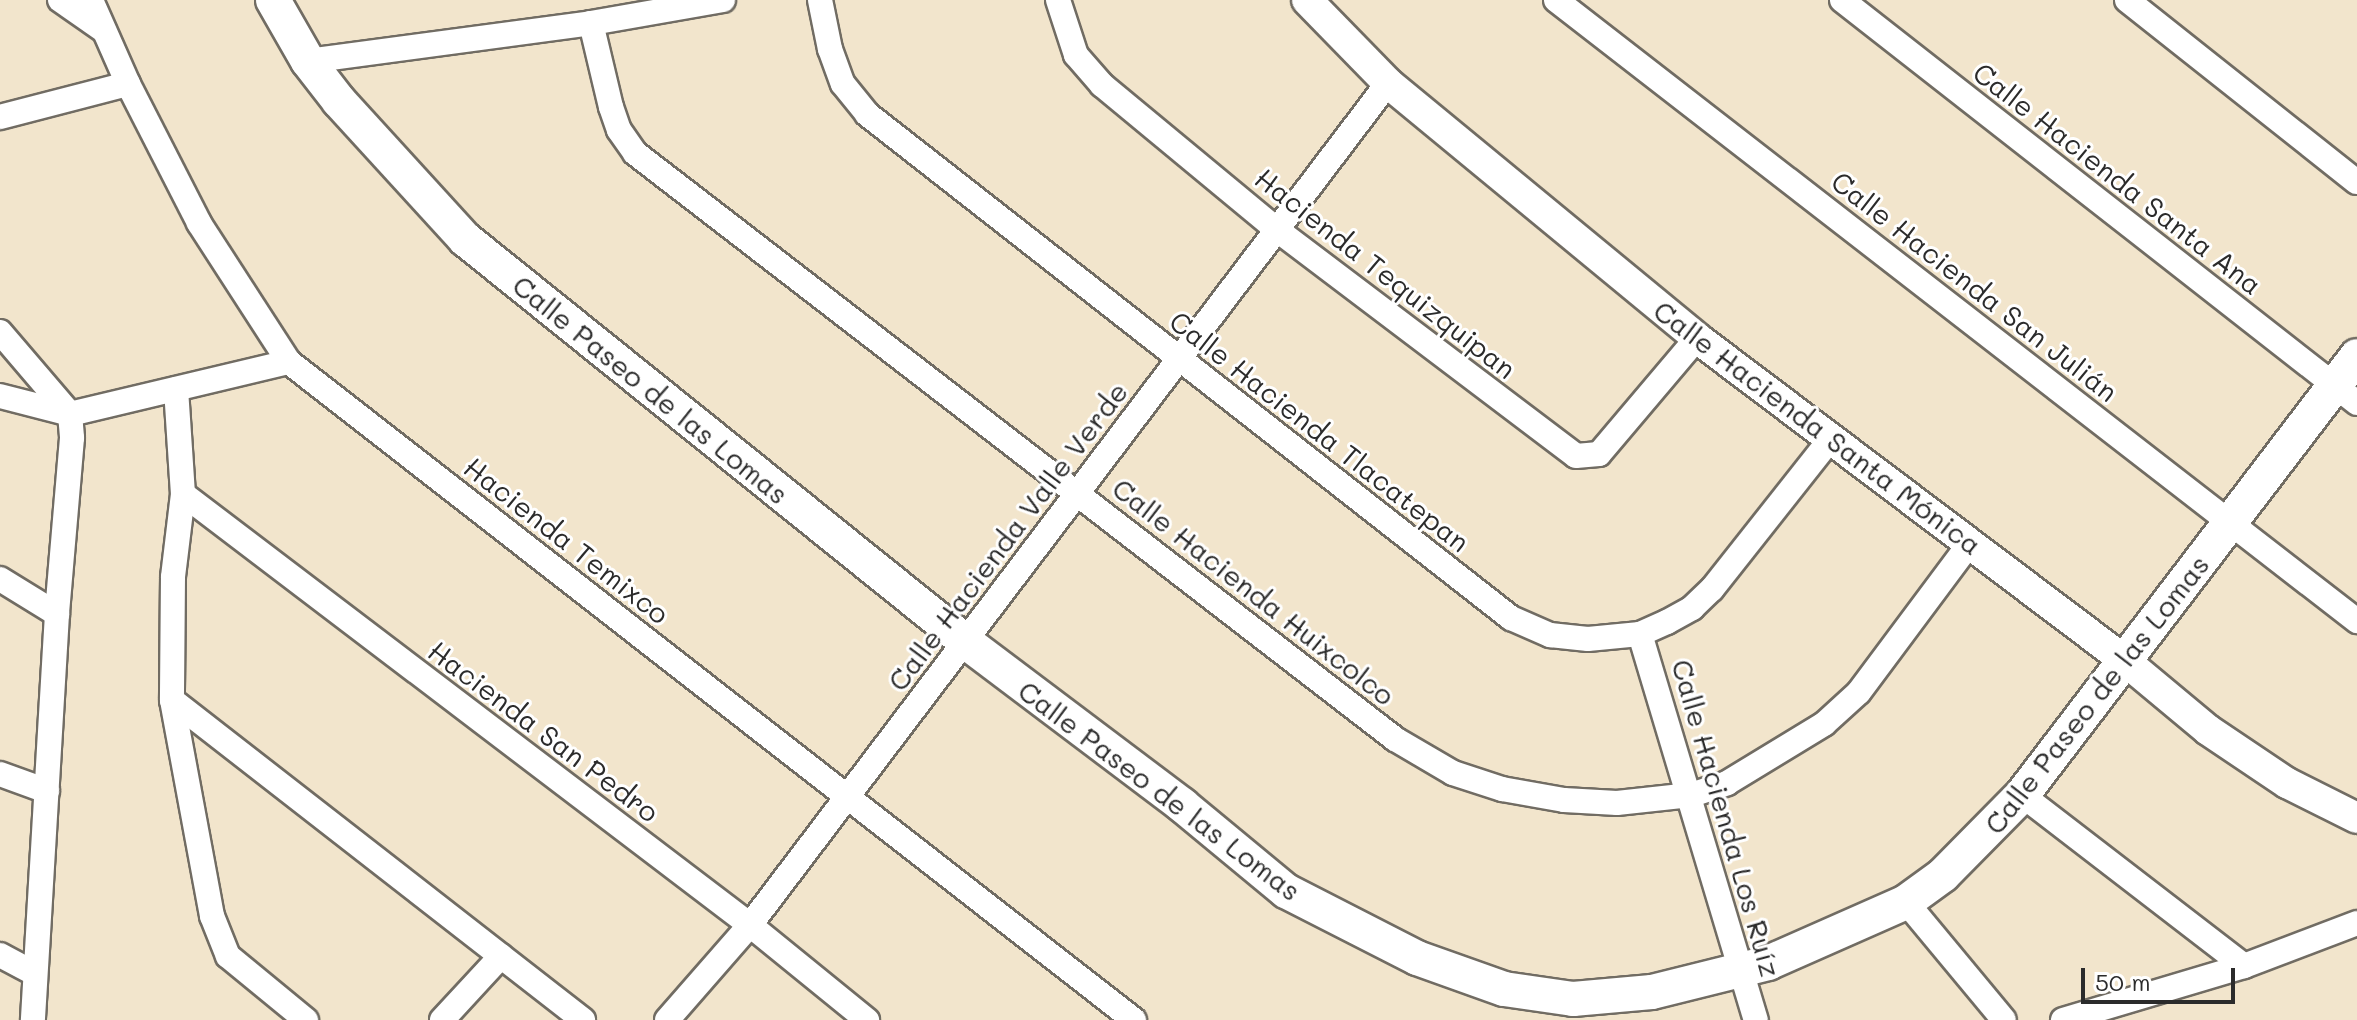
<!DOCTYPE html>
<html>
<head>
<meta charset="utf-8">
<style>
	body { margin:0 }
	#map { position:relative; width:2357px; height:1020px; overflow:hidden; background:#f2e5cc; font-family:Mali,sans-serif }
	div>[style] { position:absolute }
	.roads { filter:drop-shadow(2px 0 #716c63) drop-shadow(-2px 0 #716c63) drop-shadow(0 2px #716c63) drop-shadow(0 -2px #716c63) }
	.minor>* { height:24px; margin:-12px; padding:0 12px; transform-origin:12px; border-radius:12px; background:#fff }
	.tertiary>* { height:30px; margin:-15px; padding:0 15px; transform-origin:15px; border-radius:15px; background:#fff }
	.secondary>* { height:34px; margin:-17px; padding:0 17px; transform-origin:17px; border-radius:17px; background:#fff }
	span { translate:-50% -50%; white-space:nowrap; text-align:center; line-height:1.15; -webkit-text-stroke:6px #fff; paint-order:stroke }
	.street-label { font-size:28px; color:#2b2b2b }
	.scale { position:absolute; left:2081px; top:968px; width:154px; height:36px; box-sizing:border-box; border:4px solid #2b2b2b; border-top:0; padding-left:10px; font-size:24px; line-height:28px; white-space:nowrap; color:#2b2b2b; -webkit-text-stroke:6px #fff; paint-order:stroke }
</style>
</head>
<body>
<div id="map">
	<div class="roads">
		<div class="minor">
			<i style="left:60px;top:0;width:52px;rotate:34.9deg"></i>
			<i style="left:91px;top:0;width:92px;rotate:66.2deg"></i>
			<i style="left:128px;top:84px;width:156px;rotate:62.9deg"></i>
			<i style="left:199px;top:223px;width:166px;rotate:57.1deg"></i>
			<i style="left:289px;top:362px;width:1071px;rotate:37.91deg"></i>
			<i style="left:820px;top:0;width:50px;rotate:78.5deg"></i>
			<i style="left:830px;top:49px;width:37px;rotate:70deg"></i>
			<i style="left:843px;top:84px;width:38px;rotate:51deg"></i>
			<i style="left:867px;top:114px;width:818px;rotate:38.05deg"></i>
			<i style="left:1511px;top:618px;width:43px;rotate:23.6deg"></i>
			<i style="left:1550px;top:635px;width:38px;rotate:6deg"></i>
			<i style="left:1588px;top:639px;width:52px;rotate:-5.5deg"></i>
			<i style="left:1640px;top:634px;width:30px;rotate:-24deg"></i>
			<i style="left:1667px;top:622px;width:29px;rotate:-29deg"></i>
			<i style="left:1692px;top:608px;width:28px;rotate:-44deg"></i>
			<i style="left:1712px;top:589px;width:194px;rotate:-51.7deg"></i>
			<i style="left:1058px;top:0;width:58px;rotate:71.9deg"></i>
			<i style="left:1076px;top:55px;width:40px;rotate:49deg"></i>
			<i style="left:1102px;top:85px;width:226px;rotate:39.6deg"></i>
			<i style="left:1276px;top:229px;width:376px;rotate:37.1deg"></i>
			<i style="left:1576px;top:456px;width:23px;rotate:-5deg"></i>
			<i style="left:1599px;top:454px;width:152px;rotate:-49.8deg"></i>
			<i style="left:1556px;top:0;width:1014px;rotate:37.79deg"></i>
			<i style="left:1842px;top:0;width:654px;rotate:38.04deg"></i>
			<i style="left:2127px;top:0;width:293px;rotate:38.4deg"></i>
			<i style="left:591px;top:23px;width:86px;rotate:76.6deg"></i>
			<i style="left:611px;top:107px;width:24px;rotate:71deg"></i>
			<i style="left:619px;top:130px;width:28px;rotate:55deg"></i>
			<i style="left:635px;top:153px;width:960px;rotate:37.63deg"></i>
			<i style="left:1395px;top:739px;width:67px;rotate:30.4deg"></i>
			<i style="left:1453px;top:773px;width:52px;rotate:18.1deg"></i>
			<i style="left:1502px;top:789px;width:63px;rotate:10.1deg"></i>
			<i style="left:1564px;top:800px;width:53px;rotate:3.2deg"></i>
			<i style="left:1617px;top:803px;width:74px;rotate:-6.2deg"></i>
			<i style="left:1691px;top:795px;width:38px;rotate:-18deg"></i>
			<i style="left:1727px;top:783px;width:114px;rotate:-31.3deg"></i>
			<i style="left:1824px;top:724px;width:47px;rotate:-42.4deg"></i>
			<i style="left:1859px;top:692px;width:186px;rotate:-53.3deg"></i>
			<i style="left:308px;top:61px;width:286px;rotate:-7.6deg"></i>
			<i style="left:591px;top:23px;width:134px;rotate:-9.9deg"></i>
			<i style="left:0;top:117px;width:132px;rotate:-14.5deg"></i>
			<i style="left:0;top:332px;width:108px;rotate:49.5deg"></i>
			<i style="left:70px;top:414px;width:24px;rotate:85deg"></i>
			<i style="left:72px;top:438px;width:177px;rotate:94.9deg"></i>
			<i style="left:57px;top:614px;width:407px;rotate:93.4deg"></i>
			<i style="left:176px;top:389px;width:105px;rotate:86.2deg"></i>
			<i style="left:183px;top:494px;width:84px;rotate:96.9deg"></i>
			<i style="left:173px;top:577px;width:123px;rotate:90.5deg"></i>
			<i style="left:172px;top:700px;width:220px;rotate:79.5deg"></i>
			<i style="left:212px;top:916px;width:43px;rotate:68.2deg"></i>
			<i style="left:228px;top:956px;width:101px;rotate:39.4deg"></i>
			<i style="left:0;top:396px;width:72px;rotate:14.4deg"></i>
			<i style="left:70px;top:414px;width:225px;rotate:-13.4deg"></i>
			<i style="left:183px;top:494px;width:712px;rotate:37.24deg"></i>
			<i style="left:750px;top:925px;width:151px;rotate:39.1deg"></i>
			<i style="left:0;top:579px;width:67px;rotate:31.6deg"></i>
			<i style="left:1640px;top:634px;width:403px;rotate:73.3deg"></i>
			<i style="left:172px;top:700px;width:521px;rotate:37.9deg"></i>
			<i style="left:0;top:774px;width:50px;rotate:19.9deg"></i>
			<i style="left:2022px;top:795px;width:280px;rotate:37.6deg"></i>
			<i style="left:1906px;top:902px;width:153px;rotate:50.3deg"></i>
			<i style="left:0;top:955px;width:38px;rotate:28deg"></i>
			<i style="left:442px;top:1020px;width:87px;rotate:-47.3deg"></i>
			<i style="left:667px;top:1020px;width:126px;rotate:-48.9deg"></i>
			<i style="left:750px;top:925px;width:1056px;rotate:-52.85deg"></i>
			<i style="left:2063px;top:1020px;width:189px;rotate:-16.6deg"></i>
			<i style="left:2244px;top:966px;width:121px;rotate:-20.8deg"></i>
		</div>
		<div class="tertiary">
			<i style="left:1307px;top:0;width:116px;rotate:45.7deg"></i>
			<i style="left:1388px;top:83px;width:401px;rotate:39.5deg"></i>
			<i style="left:1697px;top:338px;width:535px;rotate:37.02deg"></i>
			<i style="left:2124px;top:660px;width:109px;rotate:39.8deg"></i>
			<i style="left:2208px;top:730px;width:95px;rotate:33.9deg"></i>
			<i style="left:2287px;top:783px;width:78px;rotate:26.6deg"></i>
		</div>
		<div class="secondary">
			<i style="left:273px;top:0;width:70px;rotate:60.2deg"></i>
			<i style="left:308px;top:61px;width:51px;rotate:52.2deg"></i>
			<i style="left:339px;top:101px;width:187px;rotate:47.6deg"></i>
			<i style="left:465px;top:239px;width:643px;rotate:38.81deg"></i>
			<i style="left:966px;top:642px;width:271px;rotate:37deg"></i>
			<i style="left:1182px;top:805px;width:135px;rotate:39.6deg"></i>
			<i style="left:1286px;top:891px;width:147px;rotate:27.1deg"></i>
			<i style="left:1417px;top:958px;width:92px;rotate:19.6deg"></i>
			<i style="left:1504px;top:989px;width:70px;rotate:8.2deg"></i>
			<i style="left:1573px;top:999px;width:79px;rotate:-5.1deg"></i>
			<i style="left:1652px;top:992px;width:120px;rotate:-14deg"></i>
			<i style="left:1768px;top:963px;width:151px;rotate:-23.8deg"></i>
			<i style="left:1906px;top:902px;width:46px;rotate:-36.1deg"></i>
			<i style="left:1943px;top:875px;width:112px;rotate:-45.4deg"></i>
			<i style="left:2022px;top:795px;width:552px;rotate:-52.65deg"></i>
		</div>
	</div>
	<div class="street-label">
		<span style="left:2118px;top:178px;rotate:38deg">Calle Hacienda Santa Ana</span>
		<span style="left:1386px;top:273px;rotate:38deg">Hacienda Tequizquipan</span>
		<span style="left:1975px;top:286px;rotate:38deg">Calle Hacienda San Julián</span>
		<span style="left:651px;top:389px;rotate:39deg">Calle Paseo de las Lomas</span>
		<span style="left:1818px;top:427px;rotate:37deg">Calle Hacienda Santa Mónica</span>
		<span style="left:1320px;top:431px;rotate:38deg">Calle Hacienda Tlacatepan</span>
		<span style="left:1007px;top:536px;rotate:-53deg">Calle Hacienda Valle Verde</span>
		<span style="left:567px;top:540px;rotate:38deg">Hacienda Temixco</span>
		<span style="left:1254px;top:591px;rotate:38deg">Calle Hacienda Huixcolco</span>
		<span style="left:2096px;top:694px;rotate:-52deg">Calle Paseo de las Lomas</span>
		<span style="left:544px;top:731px;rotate:37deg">Hacienda San Pedro</span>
		<span style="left:1160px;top:790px;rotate:37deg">Calle Paseo de las Lomas</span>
		<span style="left:1727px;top:818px;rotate:74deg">Calle Hacienda Los Ruíz</span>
	</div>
	<div class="scale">50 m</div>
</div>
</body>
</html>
